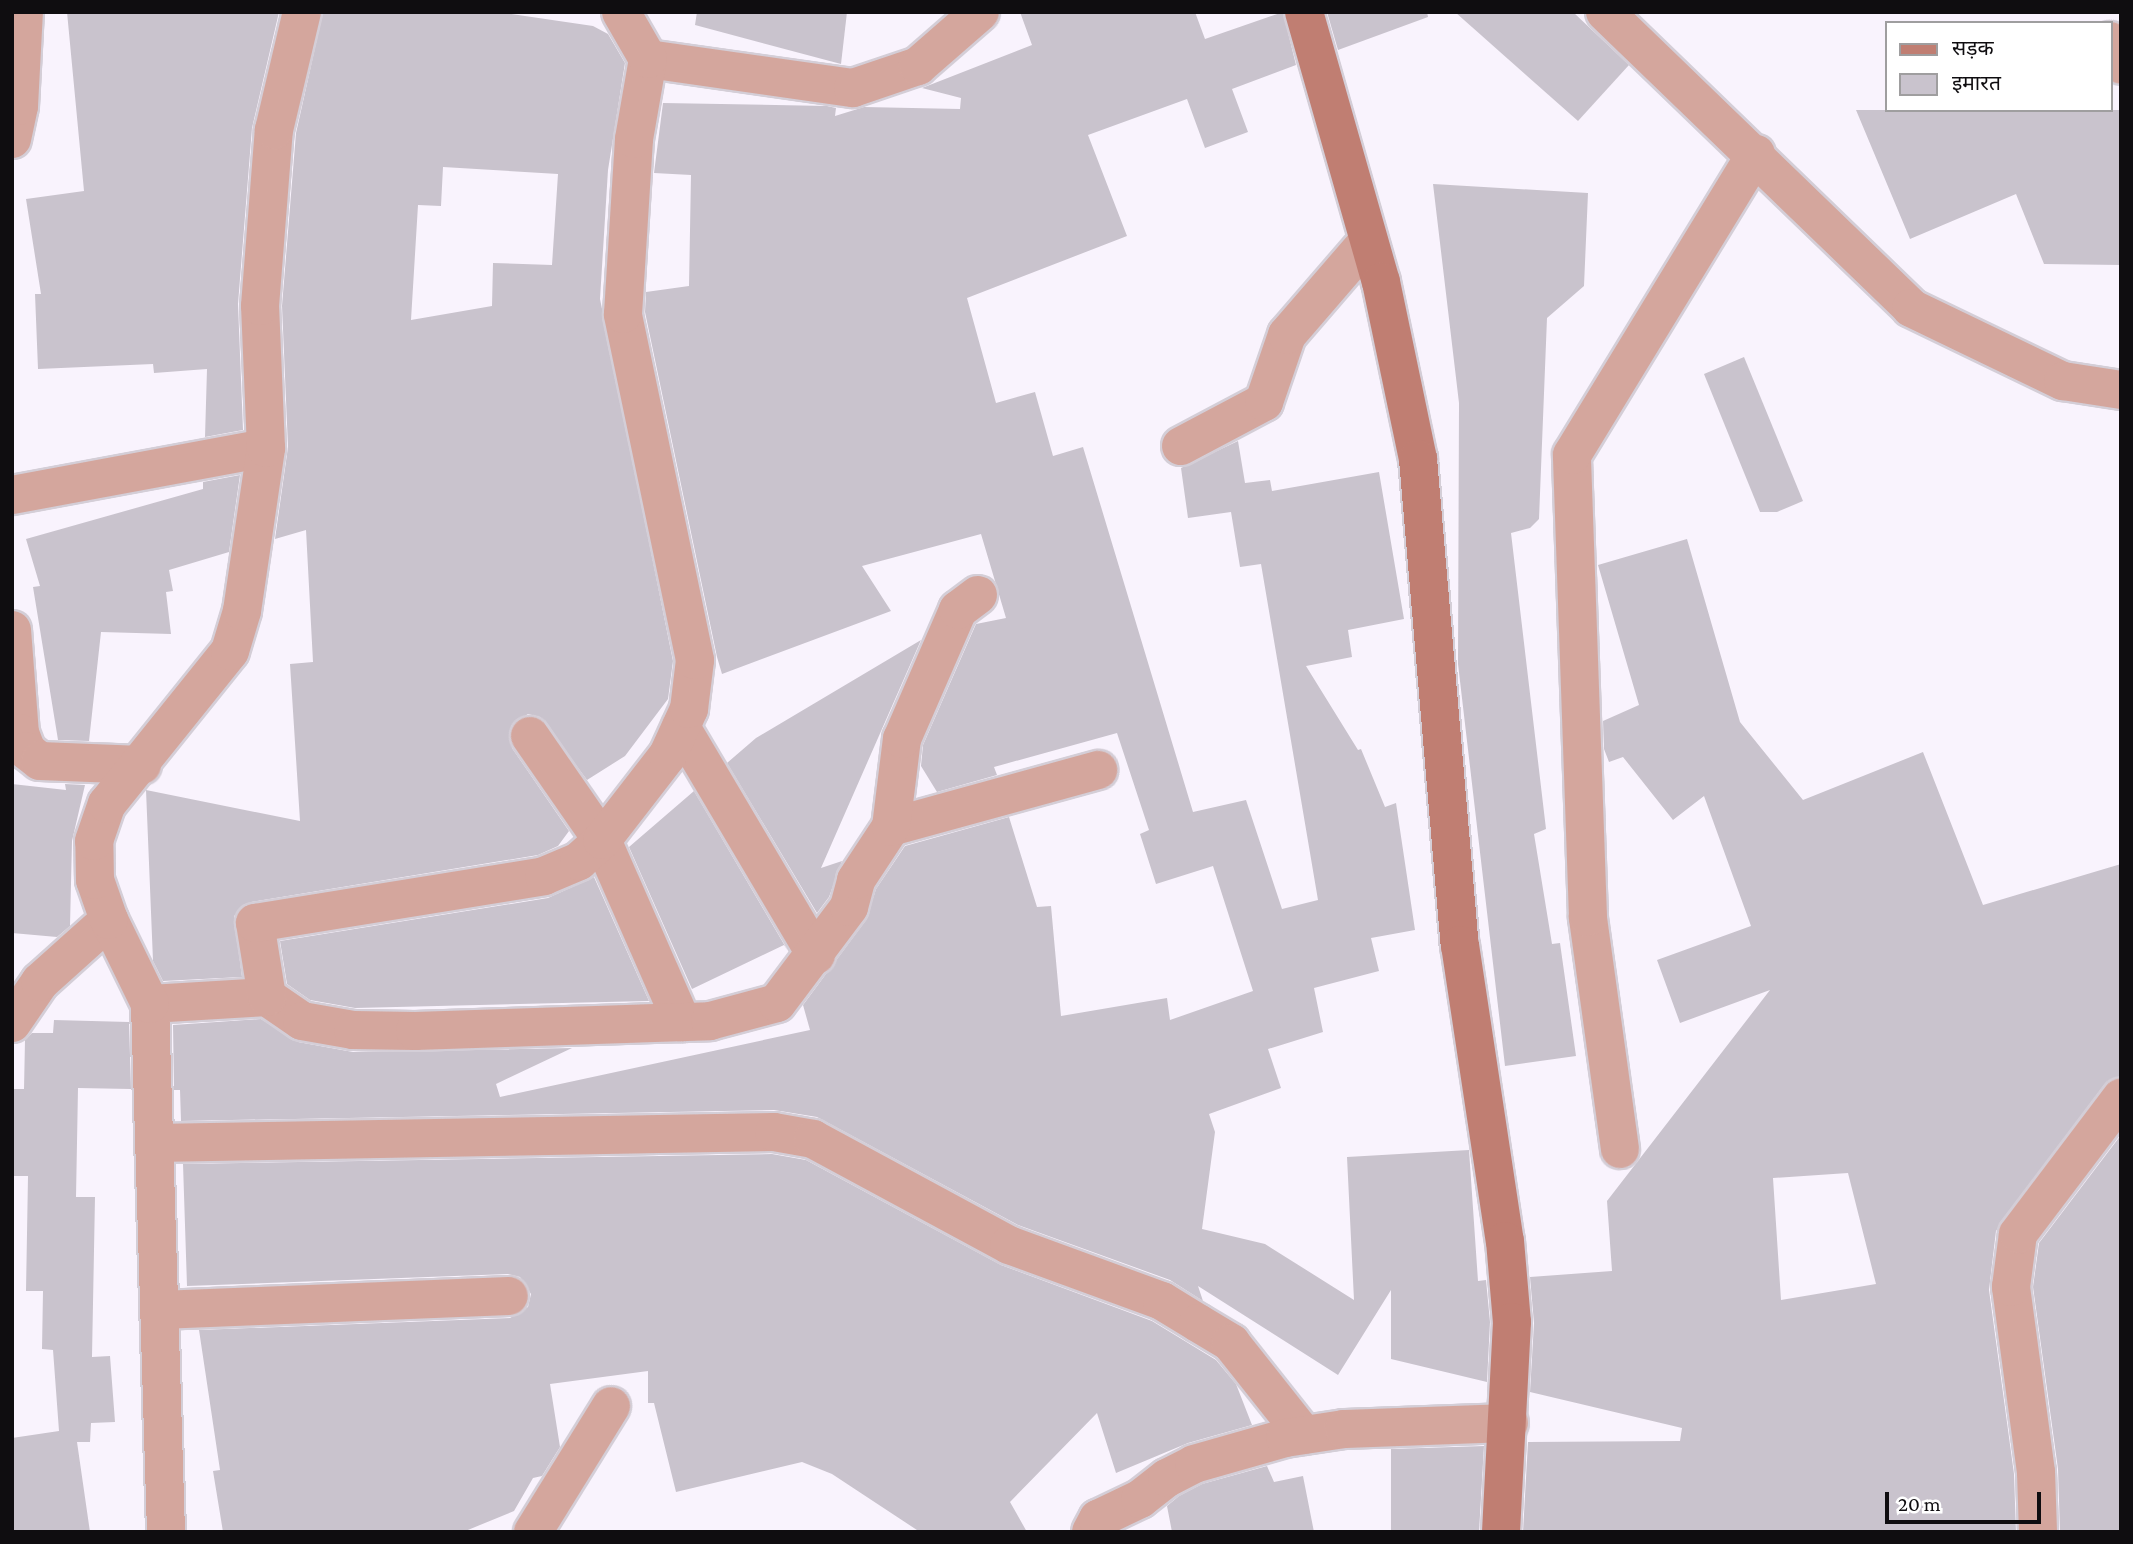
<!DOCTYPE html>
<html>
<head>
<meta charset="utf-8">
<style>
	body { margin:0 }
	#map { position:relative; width:2133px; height:1544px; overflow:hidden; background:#f9f3fd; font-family:"Crimson Pro","Noto Sans Devanagari",serif }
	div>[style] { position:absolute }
	.building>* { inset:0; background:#c9c3cd }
	.roads { filter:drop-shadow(2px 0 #d4ced7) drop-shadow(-2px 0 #d4ced7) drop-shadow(0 2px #d4ced7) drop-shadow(0 -2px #d4ced7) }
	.minor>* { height:38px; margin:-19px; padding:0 19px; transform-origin:19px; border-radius:19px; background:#d4a69d }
	.tertiary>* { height:38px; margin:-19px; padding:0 19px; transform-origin:19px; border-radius:19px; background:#d4a69d }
	.secondary>* { height:38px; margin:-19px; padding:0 19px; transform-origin:19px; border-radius:19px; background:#c07e72 }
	span { translate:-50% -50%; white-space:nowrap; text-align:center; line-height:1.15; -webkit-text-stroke:5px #fff; paint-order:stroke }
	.frame { position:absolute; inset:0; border:14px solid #0f0d10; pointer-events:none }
	.legend { position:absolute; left:1885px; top:21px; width:228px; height:91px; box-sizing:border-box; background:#fff; border:2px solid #9f9e9f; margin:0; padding:9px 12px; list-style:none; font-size:21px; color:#0f0d10 }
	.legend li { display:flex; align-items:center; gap:14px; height:35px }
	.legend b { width:35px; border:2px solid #9f9e9f }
	.scale { position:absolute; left:1885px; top:1492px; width:156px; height:32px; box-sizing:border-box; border:4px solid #0f0d10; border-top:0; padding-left:9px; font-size:21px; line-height:24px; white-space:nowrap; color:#0f0d10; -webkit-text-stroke:5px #fff; paint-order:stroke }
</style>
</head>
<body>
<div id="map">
	<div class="building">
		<i style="clip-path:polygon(67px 12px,279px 12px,252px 128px,238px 304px,243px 430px,205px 437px,207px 369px,154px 373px,153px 364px,38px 369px,35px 294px,41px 294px,26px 199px,84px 191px)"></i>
		<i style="clip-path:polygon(evenodd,323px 12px,498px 12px,593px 26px,608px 34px,625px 63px,608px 170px,600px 299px,673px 661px,668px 699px,625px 756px,587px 780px,540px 717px,528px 714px,511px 726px,512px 748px,569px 831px,558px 846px,538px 855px,251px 902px,234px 916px,242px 977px,163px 981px,153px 961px,146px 790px,300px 821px,290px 664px,313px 662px,306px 530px,275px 539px,288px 447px,282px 306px,296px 133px,323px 12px,443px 167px,558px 174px,552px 265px,493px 263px,492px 306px,411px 320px,418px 205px,441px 206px,443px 167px)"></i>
		<i style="clip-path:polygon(697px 12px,847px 12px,841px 64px,695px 25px)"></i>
		<i style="clip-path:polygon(1020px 12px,1195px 12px,1205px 39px,1283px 12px,1296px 65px,1232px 89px,1248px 132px,1205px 148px,1187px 99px,1088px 135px,1127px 236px,967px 298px,996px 403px,1035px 392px,1053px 456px,1083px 447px,1193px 812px,1246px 800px,1282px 909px,1318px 900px,1261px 564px,1240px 567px,1231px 512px,1188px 518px,1181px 468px,1238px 441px,1245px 483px,1270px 480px,1272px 491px,1379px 472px,1404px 619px,1348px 630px,1352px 657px,1306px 666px,1358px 750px,1361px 749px,1385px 807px,1396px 803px,1415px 930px,1371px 938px,1379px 971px,1314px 988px,1323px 1032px,1268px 1049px,1281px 1088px,1209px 1114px,1215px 1132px,1202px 1229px,1265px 1244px,1354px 1300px,1347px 1157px,1469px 1150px,1478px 1281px,1486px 1280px,1490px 1322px,1487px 1382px,1391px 1359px,1391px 1290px,1338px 1375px,1198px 1286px,1203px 1301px,1170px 1280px,1018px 1225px,817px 1117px,774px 1110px,181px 1121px,180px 1090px,174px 1090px,173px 1025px,261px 1019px,298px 1042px,353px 1052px,572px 1048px,496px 1084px,500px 1097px,810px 1030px,803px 1005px,866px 920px,876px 889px,905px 846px,1009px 817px,1037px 907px,1051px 906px,1061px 1016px,1167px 998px,1170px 1020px,1253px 991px,1213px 866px,1156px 884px,1140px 834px,1149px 830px,1117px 733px,994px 767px,997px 775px,937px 792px,921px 766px,923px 745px,976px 624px,1006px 618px,981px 534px,862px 566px,891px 611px,722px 674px,717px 657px,645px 312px,646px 292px,689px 286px,691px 175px,654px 173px,663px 103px,827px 106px,836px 108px,835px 116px,864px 107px,960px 109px,961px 98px,922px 88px,1032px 45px)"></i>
		<i style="clip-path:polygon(1327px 12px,1427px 12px,1428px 17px,1338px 50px)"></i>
		<i style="clip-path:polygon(1455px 12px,1573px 12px,1629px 65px,1578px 121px)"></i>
		<i style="clip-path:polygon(1856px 110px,2121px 110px,2121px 265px,2044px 264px,2016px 194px,1910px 239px)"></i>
		<i style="clip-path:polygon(1433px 184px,1588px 193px,1584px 286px,1547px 318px,1539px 519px,1530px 528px,1511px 533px,1546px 829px,1534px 834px,1552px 944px,1560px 943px,1576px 1056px,1505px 1066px,1458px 664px,1459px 403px)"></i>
		<i style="clip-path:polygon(1744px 357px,1803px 501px,1777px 512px,1760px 512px,1704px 374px)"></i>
		<i style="clip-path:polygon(240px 475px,229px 552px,169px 570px,173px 591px,166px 592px,171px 634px,101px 632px,89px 741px,58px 740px,33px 587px,40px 586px,26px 539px,203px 489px,203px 482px)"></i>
		<i style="clip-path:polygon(evenodd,1687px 539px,1740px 722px,1803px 800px,1923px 752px,1983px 905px,2121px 864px,2121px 1077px,2104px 1085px,1996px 1231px,1989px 1290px,2014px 1474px,2016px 1532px,1523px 1532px,1528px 1442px,1680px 1441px,1682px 1428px,1530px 1392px,1534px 1323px,1530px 1277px,1612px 1271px,1607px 1201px,1770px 990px,1680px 1023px,1657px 960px,1751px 926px,1704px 796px,1673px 820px,1623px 757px,1609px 762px,1604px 749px,1603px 721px,1639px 705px,1598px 565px,1687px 539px,1848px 1173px,1876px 1284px,1781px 1300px,1773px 1178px,1848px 1173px)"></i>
		<i style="clip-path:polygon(921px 640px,821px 868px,842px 861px,829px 897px,817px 913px,727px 763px,756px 738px)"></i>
		<i style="clip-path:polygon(12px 784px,66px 790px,65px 784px,85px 785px,72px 841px,70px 926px,57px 937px,12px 933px)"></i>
		<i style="clip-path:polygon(694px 791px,788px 951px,784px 945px,692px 989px,629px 847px)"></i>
		<i style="clip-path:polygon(594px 877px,649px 1001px,355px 1008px,310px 1000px,287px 984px,280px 941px,548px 898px)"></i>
		<i style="clip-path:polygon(54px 1020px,129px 1022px,131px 1089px,78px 1088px,76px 1197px,95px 1197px,92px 1357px,110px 1356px,115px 1422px,91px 1423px,90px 1442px,77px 1442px,90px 1532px,12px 1532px,12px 1438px,59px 1431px,53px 1350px,42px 1349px,43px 1291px,26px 1291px,28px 1176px,12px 1176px,12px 1089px,24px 1089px,25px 1040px,32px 1033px,53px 1033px)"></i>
		<i style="clip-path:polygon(2121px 1135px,2121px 1532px,2060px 1532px,2058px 1469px,2033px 1287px,2039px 1243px)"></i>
		<i style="clip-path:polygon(772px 1154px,806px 1160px,1001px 1265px,1152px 1321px,1216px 1360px,1236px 1384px,1252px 1425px,1188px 1443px,1116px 1473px,1097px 1413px,1010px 1502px,1027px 1532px,920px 1532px,832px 1474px,802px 1462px,676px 1492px,654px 1403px,648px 1403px,648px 1371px,550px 1384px,560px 1447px,542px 1476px,533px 1478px,514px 1511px,463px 1532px,223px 1532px,213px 1471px,220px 1470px,199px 1330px,510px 1318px,528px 1307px,531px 1294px,520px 1277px,508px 1274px,187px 1286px,183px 1164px)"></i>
		<i style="clip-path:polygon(1484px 1446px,1479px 1532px,1391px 1532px,1391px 1449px)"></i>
		<i style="clip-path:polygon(1267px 1466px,1274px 1482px,1303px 1476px,1314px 1532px,1172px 1532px,1167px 1506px,1179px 1496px,1202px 1484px)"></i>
	</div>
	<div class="roads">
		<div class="minor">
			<i style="left:2110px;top:41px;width:26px;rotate:65deg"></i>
			<i style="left:648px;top:59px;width:207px;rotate:8.1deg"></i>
			<i style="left:853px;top:88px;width:69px;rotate:-18.7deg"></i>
			<i style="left:918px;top:66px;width:82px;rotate:-41.1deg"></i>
			<i style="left:12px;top:139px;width:34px;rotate:-78deg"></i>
			<i style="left:19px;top:106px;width:94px;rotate:-87deg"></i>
			<i style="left:1181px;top:446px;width:94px;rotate:-27.9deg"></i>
			<i style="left:1264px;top:402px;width:71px;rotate:-71.1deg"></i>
			<i style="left:1287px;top:335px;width:125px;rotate:-49.2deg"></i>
			<i style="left:12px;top:495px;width:258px;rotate:-10.5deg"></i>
			<i style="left:12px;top:630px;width:103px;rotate:85.6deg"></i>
			<i style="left:20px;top:733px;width:19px;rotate:69deg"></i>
			<i style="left:27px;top:751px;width:16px;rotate:38deg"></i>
			<i style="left:40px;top:761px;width:102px;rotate:2.2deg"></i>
			<i style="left:681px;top:727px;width:265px;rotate:59.4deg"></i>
			<i style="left:530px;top:736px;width:126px;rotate:55.3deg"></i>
			<i style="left:602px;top:840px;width:199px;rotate:66.3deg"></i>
			<i style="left:891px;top:827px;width:215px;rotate:-15.4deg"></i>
			<i style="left:267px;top:997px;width:42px;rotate:34.4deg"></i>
			<i style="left:302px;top:1021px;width:52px;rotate:10deg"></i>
			<i style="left:353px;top:1030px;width:62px;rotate:0.9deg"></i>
			<i style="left:415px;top:1031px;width:295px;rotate:-1.9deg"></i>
			<i style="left:710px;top:1021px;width:69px;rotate:-15deg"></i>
			<i style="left:777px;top:1003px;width:120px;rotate:-53.1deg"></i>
			<i style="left:849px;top:907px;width:28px;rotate:-75deg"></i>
			<i style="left:856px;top:880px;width:64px;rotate:-56.6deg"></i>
			<i style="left:891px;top:827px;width:89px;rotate:-82.9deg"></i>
			<i style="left:902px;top:739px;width:141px;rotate:-66.5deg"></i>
			<i style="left:958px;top:610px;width:25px;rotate:-37deg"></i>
			<i style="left:150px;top:1004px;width:117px;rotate:-3.4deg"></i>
			<i style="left:267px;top:997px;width:75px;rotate:-99.2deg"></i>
			<i style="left:255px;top:923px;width:293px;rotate:-9.2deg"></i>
			<i style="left:544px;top:876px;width:38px;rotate:-23deg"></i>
			<i style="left:579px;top:861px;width:31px;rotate:-42deg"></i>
			<i style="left:602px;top:840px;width:108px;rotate:-52.2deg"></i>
			<i style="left:668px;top:755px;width:51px;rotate:-65.5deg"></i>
			<i style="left:689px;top:709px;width:49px;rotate:-83deg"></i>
			<i style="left:695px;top:660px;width:353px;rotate:-101.8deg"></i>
			<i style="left:623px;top:314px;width:175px;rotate:-86.4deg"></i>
			<i style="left:634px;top:139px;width:81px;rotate:-80.1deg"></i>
			<i style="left:648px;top:59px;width:54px;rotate:-119.9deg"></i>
			<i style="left:12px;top:1023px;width:50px;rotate:-55.7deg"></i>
			<i style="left:40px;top:982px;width:93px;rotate:-41.9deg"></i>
			<i style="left:155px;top:1143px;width:619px;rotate:-1.02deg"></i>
			<i style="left:774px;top:1132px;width:40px;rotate:10deg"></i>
			<i style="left:813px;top:1139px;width:223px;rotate:28.4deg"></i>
			<i style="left:1009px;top:1245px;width:163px;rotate:20.1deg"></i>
			<i style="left:1162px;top:1301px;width:42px;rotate:31.4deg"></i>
			<i style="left:1198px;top:1323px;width:39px;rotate:31deg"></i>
			<i style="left:1231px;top:1343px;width:117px;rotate:51.6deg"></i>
			<i style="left:1620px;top:1149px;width:234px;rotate:-97.9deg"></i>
			<i style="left:1588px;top:917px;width:462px;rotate:-92deg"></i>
			<i style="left:1572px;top:455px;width:353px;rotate:-58.6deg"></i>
			<i style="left:160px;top:1310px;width:349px;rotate:-2.3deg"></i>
			<i style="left:166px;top:1532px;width:528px;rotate:-91.74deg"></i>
			<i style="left:150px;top:1004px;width:93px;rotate:-116deg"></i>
			<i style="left:109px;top:920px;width:42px;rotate:-109.3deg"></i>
			<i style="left:95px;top:880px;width:39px;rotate:-91deg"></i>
			<i style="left:94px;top:841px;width:39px;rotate:-71deg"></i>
			<i style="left:107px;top:804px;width:196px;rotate:-51.2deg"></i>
			<i style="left:230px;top:651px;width:42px;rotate:-73.3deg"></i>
			<i style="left:242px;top:611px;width:165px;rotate:-81.6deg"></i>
			<i style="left:266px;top:448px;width:142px;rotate:-92.4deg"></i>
			<i style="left:260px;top:306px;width:177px;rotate:-85.5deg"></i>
			<i style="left:274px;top:130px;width:121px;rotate:-76.7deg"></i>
			<i style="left:533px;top:1532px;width:148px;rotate:-58.2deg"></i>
			<i style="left:1091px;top:1532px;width:15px;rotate:-62deg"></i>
			<i style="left:1098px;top:1519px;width:47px;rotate:-25.5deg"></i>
			<i style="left:1140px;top:1499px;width:34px;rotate:-38deg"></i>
			<i style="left:1167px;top:1478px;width:30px;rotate:-27deg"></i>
			<i style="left:1194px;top:1464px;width:95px;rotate:-15.9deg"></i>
			<i style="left:1285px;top:1438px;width:60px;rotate:-8.7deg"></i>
			<i style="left:1344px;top:1429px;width:165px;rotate:-2.1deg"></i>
			<i style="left:2038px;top:1532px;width:60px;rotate:-91.9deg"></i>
			<i style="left:2036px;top:1472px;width:187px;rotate:-97.7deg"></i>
			<i style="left:2011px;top:1287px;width:53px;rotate:-82.5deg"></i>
			<i style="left:2018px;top:1234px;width:171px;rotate:-52.9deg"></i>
		</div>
		<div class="tertiary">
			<i style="left:1605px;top:12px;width:426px;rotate:44deg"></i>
			<i style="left:1911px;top:308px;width:169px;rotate:25.7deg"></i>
			<i style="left:2063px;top:381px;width:59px;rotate:8.8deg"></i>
		</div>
		<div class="secondary">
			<i style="left:1304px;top:12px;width:281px;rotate:74.1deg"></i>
			<i style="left:1381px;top:282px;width:181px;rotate:78.2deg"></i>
			<i style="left:1418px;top:459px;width:488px;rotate:85.1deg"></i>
			<i style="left:1460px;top:945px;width:299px;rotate:81.4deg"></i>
			<i style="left:1505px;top:1241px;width:81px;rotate:85.1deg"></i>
			<i style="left:1512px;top:1322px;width:210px;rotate:93deg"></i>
		</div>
	</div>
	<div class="frame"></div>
	<ul class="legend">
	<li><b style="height:9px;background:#c07e72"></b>सड़क</li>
	<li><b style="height:19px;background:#c9c3cd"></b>इमारत</li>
	</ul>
	<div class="scale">20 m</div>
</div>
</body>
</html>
